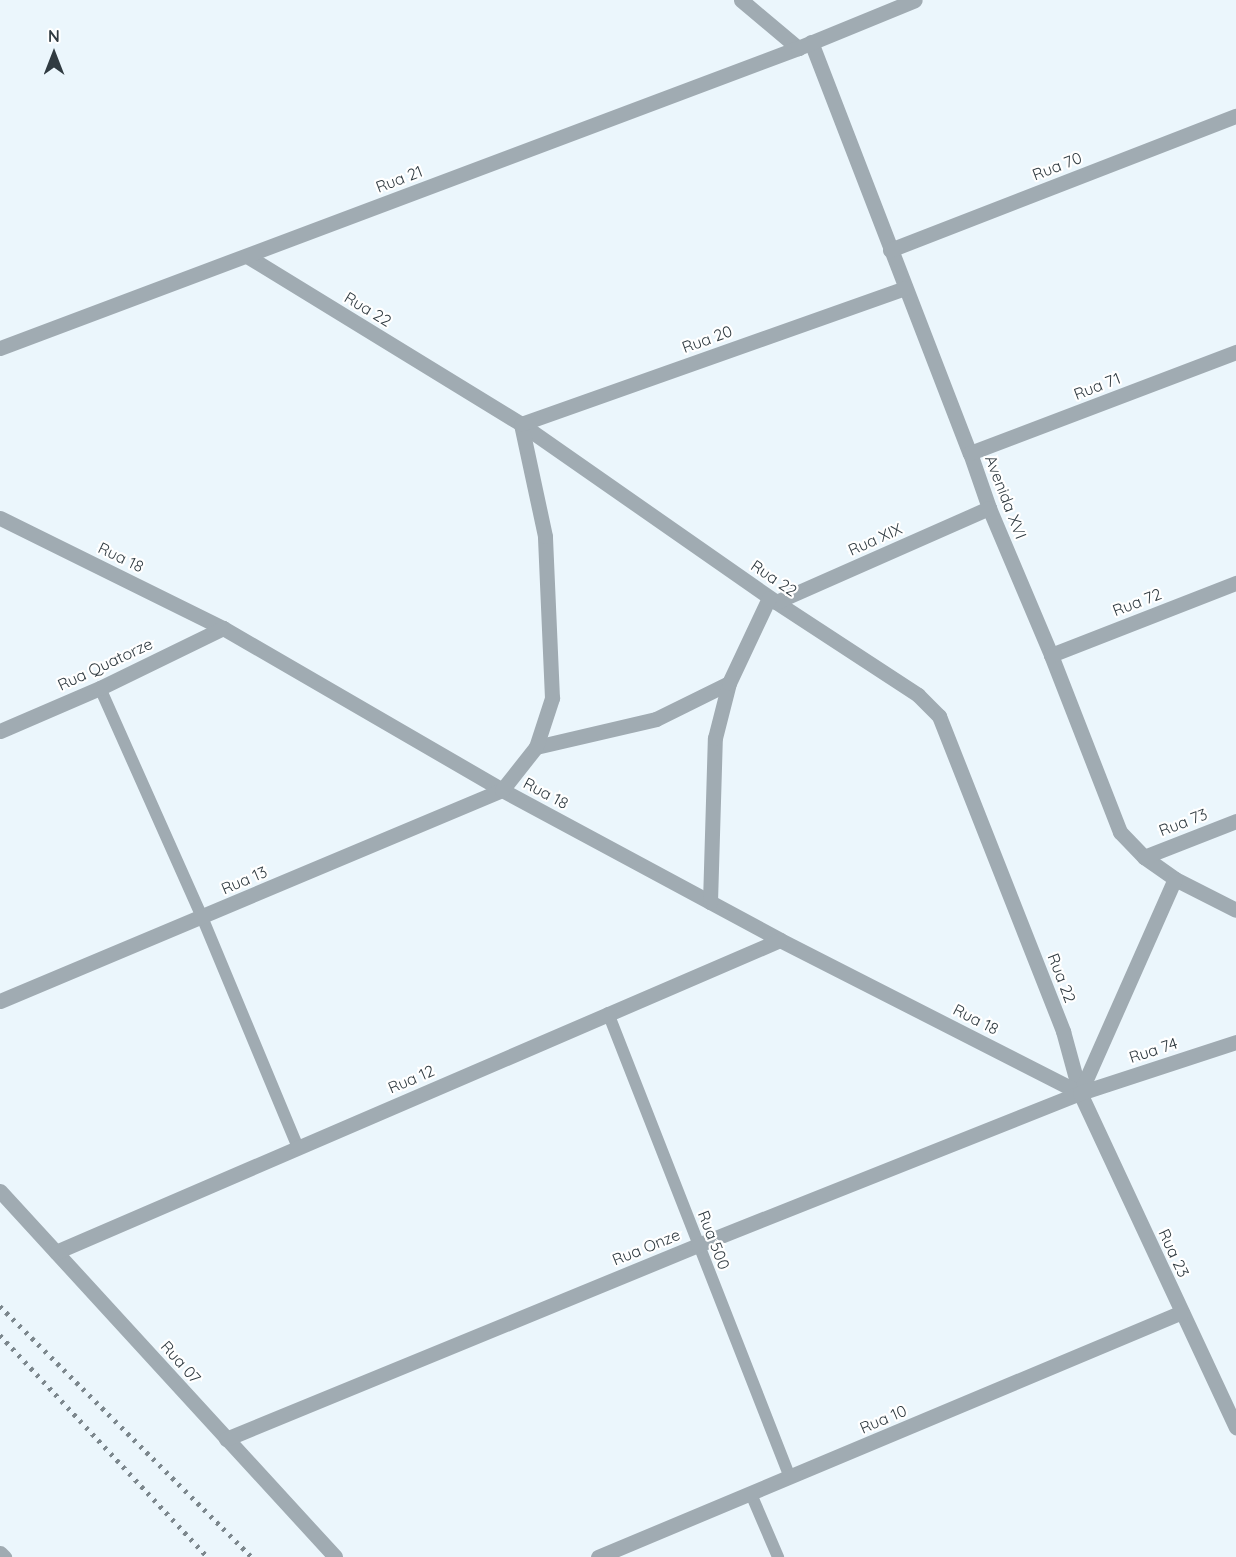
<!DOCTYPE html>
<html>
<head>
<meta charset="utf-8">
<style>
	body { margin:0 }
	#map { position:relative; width:1236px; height:1557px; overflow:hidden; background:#ebf6fc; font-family:Quicksand,sans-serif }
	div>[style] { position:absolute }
	.lane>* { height:12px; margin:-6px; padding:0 6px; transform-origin:6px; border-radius:6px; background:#a0abb2 }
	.street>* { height:15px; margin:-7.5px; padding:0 7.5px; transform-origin:7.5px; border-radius:7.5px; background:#a0abb2 }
	.rail>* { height:4.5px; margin-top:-2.25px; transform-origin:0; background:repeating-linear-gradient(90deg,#7c878d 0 3px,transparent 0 9px) }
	span { translate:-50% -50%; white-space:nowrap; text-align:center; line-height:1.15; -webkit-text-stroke:4.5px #fff; paint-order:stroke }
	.street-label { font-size:16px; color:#303b41 }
	.north { position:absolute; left:24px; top:24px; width:60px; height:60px; -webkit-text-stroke:4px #fff; paint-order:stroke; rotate:0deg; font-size:16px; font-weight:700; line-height:24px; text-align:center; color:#303b41 }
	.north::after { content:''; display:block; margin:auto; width:21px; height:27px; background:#303b41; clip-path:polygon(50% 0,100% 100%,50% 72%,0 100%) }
</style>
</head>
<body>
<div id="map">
	<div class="lane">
		<i style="left:100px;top:688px;width:251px;rotate:66deg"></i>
		<i style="left:202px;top:917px;width:250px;rotate:67.4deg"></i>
		<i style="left:608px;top:1013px;width:499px;rotate:68.6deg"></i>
		<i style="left:751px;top:1494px;width:69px;rotate:66.8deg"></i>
	</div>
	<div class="street">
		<i style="left:741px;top:0;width:75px;rotate:40.1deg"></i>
		<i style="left:811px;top:42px;width:441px;rotate:68.9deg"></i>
		<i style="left:970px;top:453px;width:58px;rotate:70.9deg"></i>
		<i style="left:989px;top:508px;width:160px;rotate:67.1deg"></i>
		<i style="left:1051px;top:655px;width:190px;rotate:68.7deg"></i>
		<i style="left:1120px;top:832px;width:35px;rotate:46deg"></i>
		<i style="left:1144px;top:857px;width:38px;rotate:35deg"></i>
		<i style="left:1175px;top:879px;width:68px;rotate:26.9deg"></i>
		<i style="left:890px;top:250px;width:371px;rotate:-21.2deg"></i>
		<i style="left:247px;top:256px;width:321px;rotate:31.5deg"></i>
		<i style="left:521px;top:424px;width:311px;rotate:34.9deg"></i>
		<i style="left:776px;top:602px;width:170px;rotate:33.2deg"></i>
		<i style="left:918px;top:695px;width:30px;rotate:45deg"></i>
		<i style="left:939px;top:716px;width:339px;rotate:68.5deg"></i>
		<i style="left:1063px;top:1031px;width:64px;rotate:74.7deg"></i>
		<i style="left:1080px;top:1093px;width:369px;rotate:65deg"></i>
		<i style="left:0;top:348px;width:853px;rotate:-20.6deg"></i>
		<i style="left:798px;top:48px;width:126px;rotate:-22.3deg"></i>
		<i style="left:970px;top:453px;width:285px;rotate:-20.8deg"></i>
		<i style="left:0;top:518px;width:249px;rotate:26.3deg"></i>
		<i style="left:223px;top:628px;width:323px;rotate:30.1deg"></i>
		<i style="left:502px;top:790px;width:316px;rotate:28.3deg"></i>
		<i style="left:780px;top:940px;width:337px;rotate:27deg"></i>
		<i style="left:776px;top:602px;width:233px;rotate:-23.8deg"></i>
		<i style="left:1051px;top:655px;width:199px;rotate:-21.3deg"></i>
		<i style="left:0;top:731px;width:109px;rotate:-23.3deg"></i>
		<i style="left:100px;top:688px;width:137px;rotate:-26deg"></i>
		<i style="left:536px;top:747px;width:123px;rotate:-13.1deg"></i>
		<i style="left:656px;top:719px;width:81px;rotate:-26.3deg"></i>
		<i style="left:1144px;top:857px;width:99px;rotate:-21.4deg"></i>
		<i style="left:710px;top:902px;width:164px;rotate:-88.3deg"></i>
		<i style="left:715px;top:738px;width:57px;rotate:-75.7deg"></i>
		<i style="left:729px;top:683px;width:94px;rotate:-64.8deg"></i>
		<i style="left:0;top:1001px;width:545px;rotate:-22.8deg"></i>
		<i style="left:502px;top:790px;width:55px;rotate:-51.7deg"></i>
		<i style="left:536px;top:747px;width:52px;rotate:-71.9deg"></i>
		<i style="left:552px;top:698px;width:162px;rotate:-92.5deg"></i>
		<i style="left:545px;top:536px;width:115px;rotate:-102.1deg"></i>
		<i style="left:521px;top:424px;width:406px;rotate:-19.5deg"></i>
		<i style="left:1080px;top:1093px;width:234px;rotate:-66.1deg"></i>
		<i style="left:0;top:1191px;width:496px;rotate:47.5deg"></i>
		<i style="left:56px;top:1252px;width:788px;rotate:-23.31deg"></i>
		<i style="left:226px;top:1439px;width:510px;rotate:-22.34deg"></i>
		<i style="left:698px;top:1245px;width:411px;rotate:-21.7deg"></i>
		<i style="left:1080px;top:1093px;width:164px;rotate:-18.1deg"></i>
		<i style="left:0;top:1553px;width:6px;rotate:45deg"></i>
		<i style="left:598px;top:1557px;width:633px;rotate:-22.76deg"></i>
	</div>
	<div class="rail">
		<i style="left:0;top:1306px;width:356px;rotate:44.9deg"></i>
		<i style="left:0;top:1335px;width:304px;rotate:46.9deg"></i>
	</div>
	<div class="street-label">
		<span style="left:1057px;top:166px;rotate:-21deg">Rua 70</span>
		<span style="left:399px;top:179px;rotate:-21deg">Rua 21</span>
		<span style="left:368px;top:309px;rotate:31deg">Rua 22</span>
		<span style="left:707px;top:339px;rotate:-20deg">Rua 20</span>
		<span style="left:1097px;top:386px;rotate:-21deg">Rua 71</span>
		<span style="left:1006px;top:497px;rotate:69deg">Avenida XVI</span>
		<span style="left:875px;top:539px;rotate:-24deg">Rua XIX</span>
		<span style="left:121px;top:557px;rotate:26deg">Rua 18</span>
		<span style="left:774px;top:578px;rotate:34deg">Rua 22</span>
		<span style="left:1137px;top:602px;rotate:-21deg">Rua 72</span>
		<span style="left:105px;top:664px;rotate:-25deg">Rua Quatorze</span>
		<span style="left:546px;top:793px;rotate:28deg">Rua 18</span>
		<span style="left:1183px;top:822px;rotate:-21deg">Rua 73</span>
		<span style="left:244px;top:880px;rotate:-23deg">Rua 13</span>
		<span style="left:1062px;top:978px;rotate:69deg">Rua 22</span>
		<span style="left:976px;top:1019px;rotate:27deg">Rua 18</span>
		<span style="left:1153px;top:1050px;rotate:-18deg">Rua 74</span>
		<span style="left:411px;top:1079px;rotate:-23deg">Rua 12</span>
		<span style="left:714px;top:1240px;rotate:69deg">Rua 500</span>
		<span style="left:646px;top:1247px;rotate:-22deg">Rua Onze</span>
		<span style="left:1174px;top:1253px;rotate:65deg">Rua 23</span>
		<span style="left:181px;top:1362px;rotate:48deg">Rua 07</span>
		<span style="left:883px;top:1419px;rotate:-23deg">Rua 10</span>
	</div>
	<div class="north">N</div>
</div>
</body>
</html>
